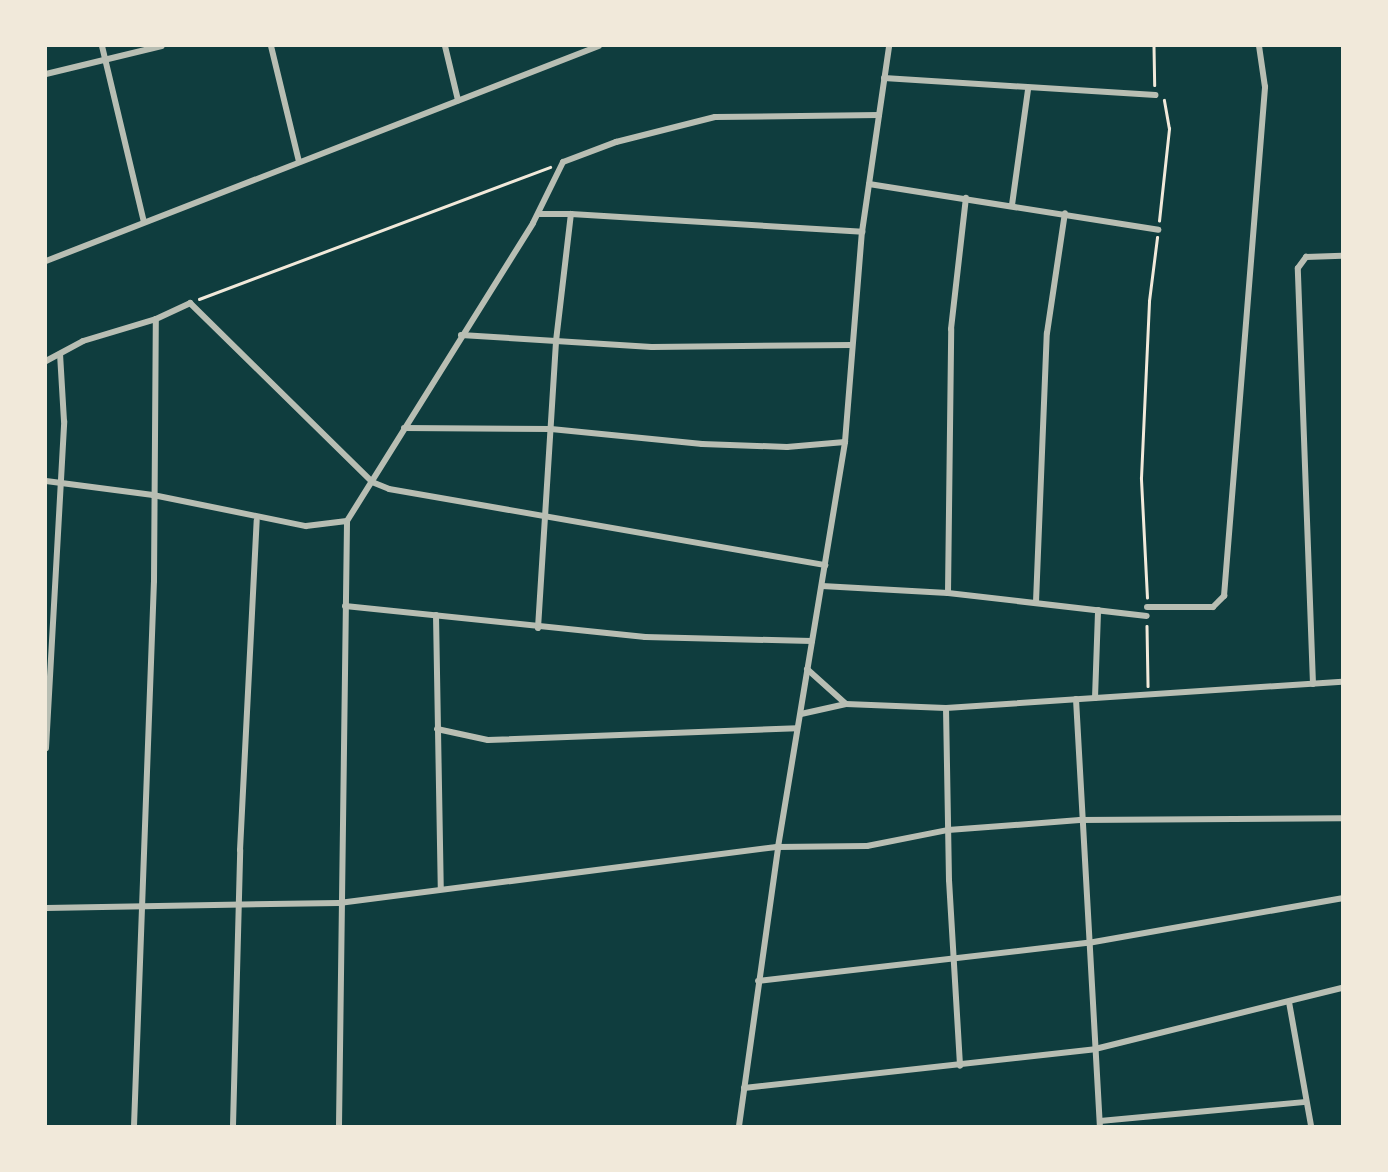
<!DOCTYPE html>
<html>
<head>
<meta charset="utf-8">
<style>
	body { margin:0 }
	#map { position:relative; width:1388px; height:1172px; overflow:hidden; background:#0f3d3e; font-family:"Public Sans",sans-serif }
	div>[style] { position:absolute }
	.path>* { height:2.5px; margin:-1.25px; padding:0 1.25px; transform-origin:1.25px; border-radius:1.25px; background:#f1e9da }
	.minor>* { height:6px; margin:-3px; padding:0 3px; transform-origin:3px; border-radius:3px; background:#b8beb3 }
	span { translate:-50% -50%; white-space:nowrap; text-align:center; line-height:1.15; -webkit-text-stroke:5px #f1e9da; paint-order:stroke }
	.frame { position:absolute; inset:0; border:47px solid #f1e9da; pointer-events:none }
</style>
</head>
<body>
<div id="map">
	<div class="path">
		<i style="left:1154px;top:46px;width:39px;rotate:89deg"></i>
		<i style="left:1159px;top:221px;width:93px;rotate:-83.8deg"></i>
		<i style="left:1169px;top:129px;width:29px;rotate:-100deg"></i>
		<i style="left:199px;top:299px;width:375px;rotate:-20.6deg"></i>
		<i style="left:1147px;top:598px;width:120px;rotate:-92.9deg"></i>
		<i style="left:1141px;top:478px;width:177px;rotate:-87.4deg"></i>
		<i style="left:1149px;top:301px;width:64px;rotate:-82.8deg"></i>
		<i style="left:1147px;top:626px;width:60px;rotate:89deg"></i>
	</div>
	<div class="minor">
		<i style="left:102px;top:46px;width:181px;rotate:76.6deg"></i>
		<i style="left:271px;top:46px;width:119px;rotate:76.4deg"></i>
		<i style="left:445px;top:46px;width:56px;rotate:76.5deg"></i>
		<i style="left:46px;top:74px;width:119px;rotate:-13.6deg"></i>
		<i style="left:884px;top:78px;width:272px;rotate:3.6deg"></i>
		<i style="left:869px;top:184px;width:293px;rotate:9deg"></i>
		<i style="left:1012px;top:205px;width:117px;rotate:-82.1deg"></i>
		<i style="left:539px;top:214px;width:32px"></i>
		<i style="left:46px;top:261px;width:593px;rotate:-21.25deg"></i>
		<i style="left:461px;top:335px;width:191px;rotate:3.6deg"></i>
		<i style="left:652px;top:347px;width:200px;rotate:-0.6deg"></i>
		<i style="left:46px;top:361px;width:42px;rotate:-28.4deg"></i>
		<i style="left:83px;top:341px;width:76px;rotate:-16.8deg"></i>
		<i style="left:156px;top:319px;width:38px;rotate:-25deg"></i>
		<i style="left:190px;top:303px;width:255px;rotate:44.5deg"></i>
		<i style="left:372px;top:482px;width:18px;rotate:22deg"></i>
		<i style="left:389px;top:489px;width:443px;rotate:9.9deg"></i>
		<i style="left:404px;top:428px;width:147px;rotate:0.4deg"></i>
		<i style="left:551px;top:429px;width:152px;rotate:5.7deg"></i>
		<i style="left:702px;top:444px;width:85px;rotate:2deg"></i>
		<i style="left:787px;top:447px;width:58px;rotate:-4.9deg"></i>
		<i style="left:46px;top:481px;width:108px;rotate:7.5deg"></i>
		<i style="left:153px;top:495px;width:156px;rotate:11.5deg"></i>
		<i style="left:306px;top:526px;width:41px;rotate:-7deg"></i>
		<i style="left:822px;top:586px;width:126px;rotate:3.2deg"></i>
		<i style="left:948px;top:593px;width:200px;rotate:6.6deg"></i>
		<i style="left:948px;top:593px;width:264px;rotate:-89.3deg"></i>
		<i style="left:951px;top:329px;width:132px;rotate:-83.5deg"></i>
		<i style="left:1036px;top:602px;width:269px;rotate:-87.7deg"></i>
		<i style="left:1047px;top:333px;width:121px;rotate:-81.5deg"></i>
		<i style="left:345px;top:606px;width:302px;rotate:5.9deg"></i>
		<i style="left:645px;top:637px;width:167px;rotate:1.4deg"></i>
		<i style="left:1147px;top:607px;width:66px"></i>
		<i style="left:1213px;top:607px;width:16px;rotate:-45deg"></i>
		<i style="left:1224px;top:596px;width:511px;rotate:-85.39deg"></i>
		<i style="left:1265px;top:87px;width:41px;rotate:-98.3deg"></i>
		<i style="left:436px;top:615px;width:274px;rotate:89deg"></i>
		<i style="left:538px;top:628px;width:288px;rotate:-86.4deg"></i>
		<i style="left:556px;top:341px;width:128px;rotate:-83.3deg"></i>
		<i style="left:571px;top:214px;width:292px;rotate:3.5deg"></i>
		<i style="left:807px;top:669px;width:52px;rotate:41.9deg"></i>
		<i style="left:1313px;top:684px;width:416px;rotate:-92.1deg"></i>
		<i style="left:1298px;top:268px;width:14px;rotate:-54deg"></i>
		<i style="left:1306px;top:257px;width:36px;rotate:-2deg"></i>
		<i style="left:1095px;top:698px;width:88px;rotate:-88deg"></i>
		<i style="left:1076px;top:699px;width:428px;rotate:86.8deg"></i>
		<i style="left:946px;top:708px;width:172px;rotate:89deg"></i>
		<i style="left:949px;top:880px;width:186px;rotate:86.6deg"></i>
		<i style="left:801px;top:714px;width:46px;rotate:-12.5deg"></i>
		<i style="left:846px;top:704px;width:100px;rotate:2.3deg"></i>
		<i style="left:946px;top:708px;width:397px;rotate:-3.8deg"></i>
		<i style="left:437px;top:729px;width:52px;rotate:12.2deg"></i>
		<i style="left:488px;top:740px;width:309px;rotate:-2.2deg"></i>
		<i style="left:46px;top:748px;width:327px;rotate:-86.8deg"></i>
		<i style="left:64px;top:421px;width:67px;rotate:-93.4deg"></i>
		<i style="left:46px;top:908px;width:293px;rotate:-1deg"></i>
		<i style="left:339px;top:903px;width:443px;rotate:-7.3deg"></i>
		<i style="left:778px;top:847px;width:89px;rotate:-0.6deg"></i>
		<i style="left:867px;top:846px;width:83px;rotate:-11.2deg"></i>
		<i style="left:948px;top:830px;width:132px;rotate:-4.3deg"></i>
		<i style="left:1080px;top:820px;width:262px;rotate:-0.4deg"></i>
		<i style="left:758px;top:981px;width:332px;rotate:-6.6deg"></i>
		<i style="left:1088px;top:943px;width:258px;rotate:-10deg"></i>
		<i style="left:1289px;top:1002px;width:126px;rotate:79.9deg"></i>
		<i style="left:744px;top:1088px;width:353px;rotate:-6.3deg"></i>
		<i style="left:1095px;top:1049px;width:254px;rotate:-13.9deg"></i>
		<i style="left:1100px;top:1121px;width:207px;rotate:-5.3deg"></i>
		<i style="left:134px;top:1126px;width:545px;rotate:-87.9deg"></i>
		<i style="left:154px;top:581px;width:262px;rotate:-89.6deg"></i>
		<i style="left:233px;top:1126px;width:276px;rotate:-88.5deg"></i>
		<i style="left:240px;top:850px;width:330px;rotate:-87.1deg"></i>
		<i style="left:339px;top:1126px;width:605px;rotate:-89.24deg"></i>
		<i style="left:347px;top:521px;width:351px;rotate:-58deg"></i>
		<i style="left:533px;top:223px;width:68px;rotate:-63.8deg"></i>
		<i style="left:563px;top:162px;width:57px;rotate:-20.7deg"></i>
		<i style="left:616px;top:142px;width:102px;rotate:-14.2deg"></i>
		<i style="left:715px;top:117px;width:164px;rotate:-0.7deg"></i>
		<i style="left:739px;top:1126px;width:282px;rotate:-82deg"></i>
		<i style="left:778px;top:847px;width:411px;rotate:-80.6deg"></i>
		<i style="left:845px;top:442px;width:211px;rotate:-85.4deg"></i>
		<i style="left:862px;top:232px;width:188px;rotate:-81.7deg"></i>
	</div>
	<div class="frame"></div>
</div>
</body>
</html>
